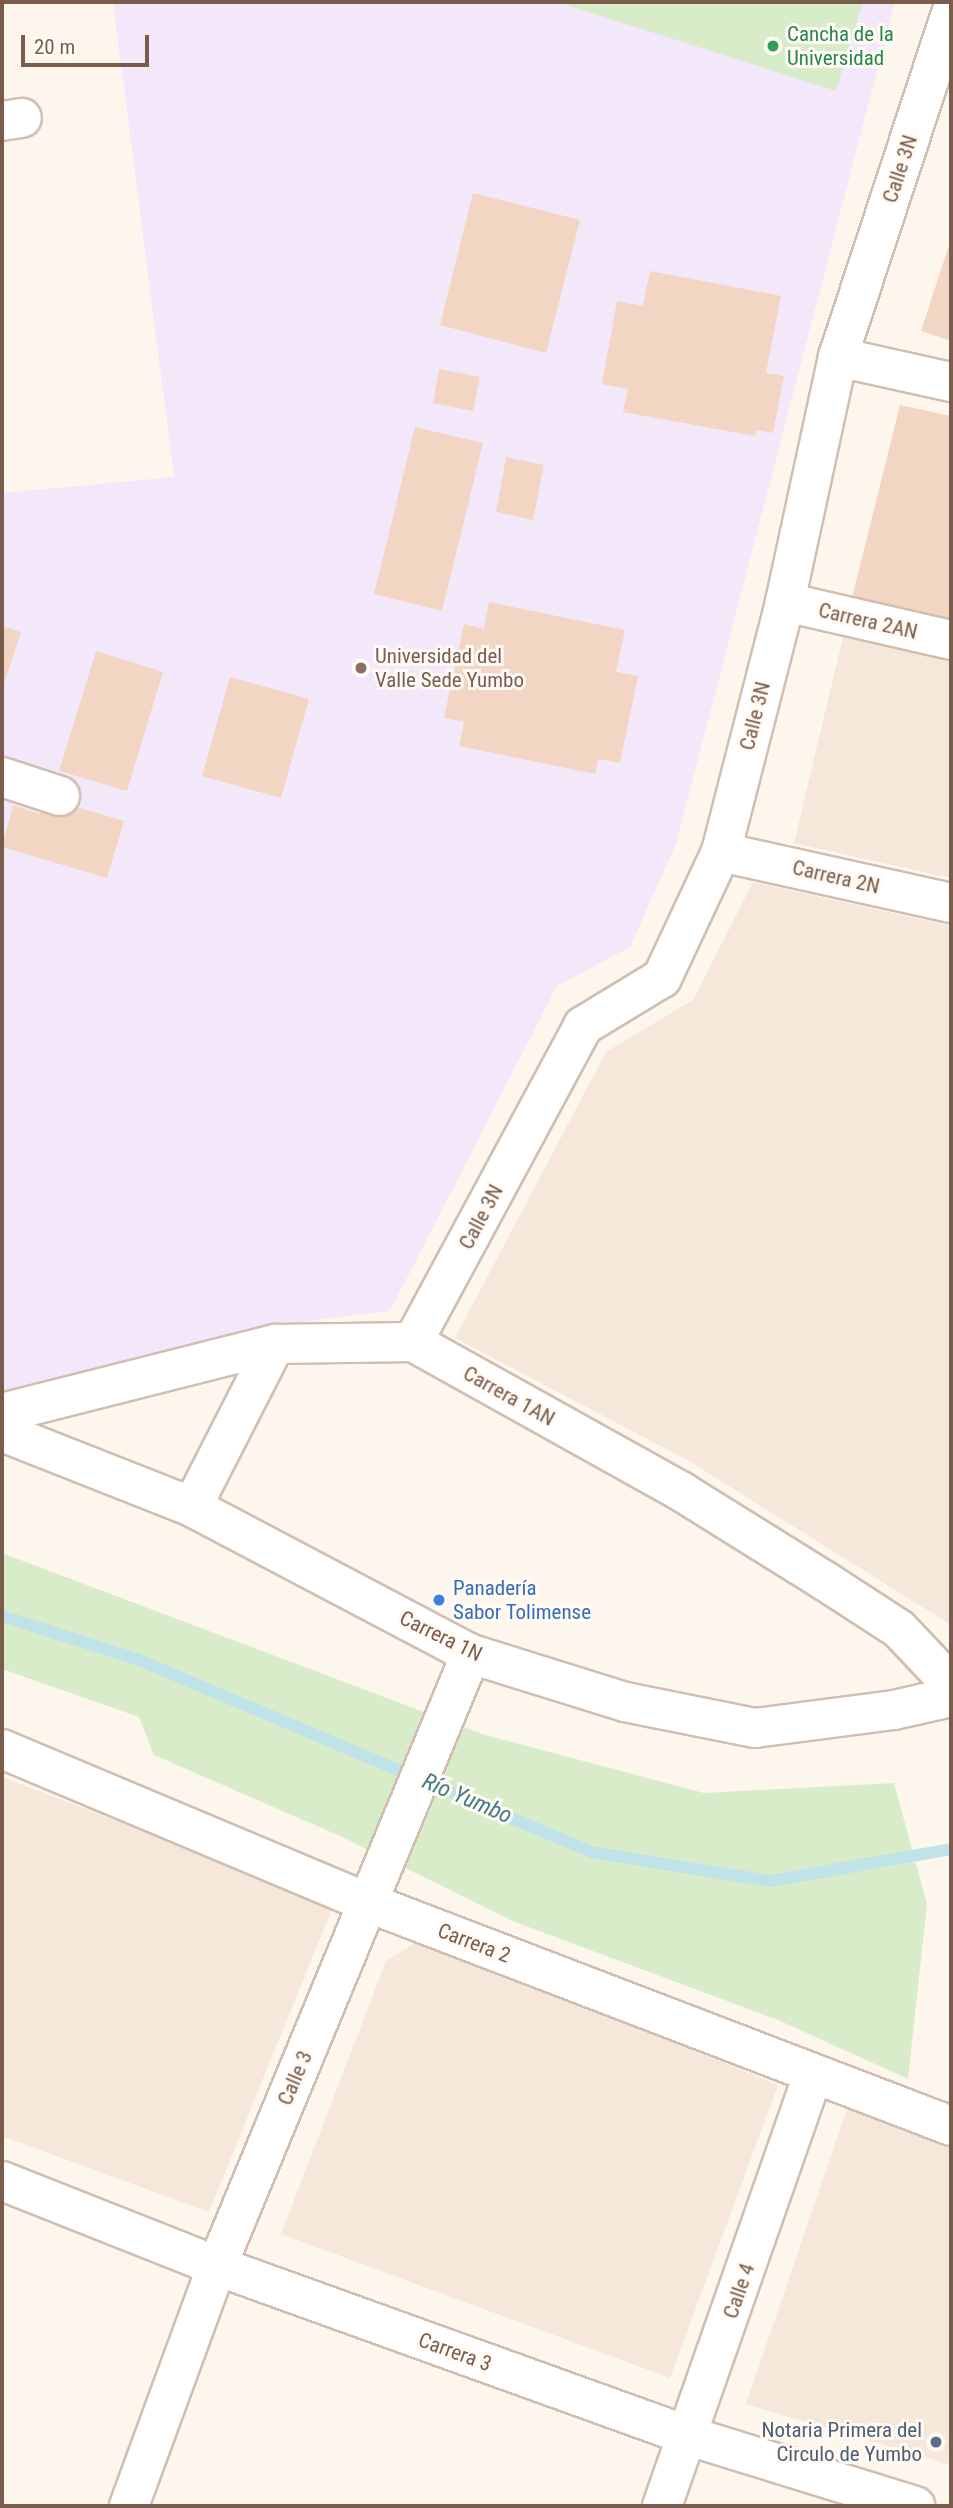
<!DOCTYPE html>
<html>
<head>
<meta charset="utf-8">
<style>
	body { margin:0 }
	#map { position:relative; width:953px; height:2508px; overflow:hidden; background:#fdf6ec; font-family:"Roboto Condensed",sans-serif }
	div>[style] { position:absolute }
	.residential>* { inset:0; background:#f5e8da }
	.education>* { inset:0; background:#f3e8fa }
	.green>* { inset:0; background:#d8ecc9 }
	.stream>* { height:12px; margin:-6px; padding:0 6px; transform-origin:6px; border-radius:6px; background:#bfe3e8 }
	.building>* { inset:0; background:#f3d5c3 }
	.roads { filter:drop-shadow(2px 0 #d1beb0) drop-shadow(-2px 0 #d1beb0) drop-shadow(0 2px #d1beb0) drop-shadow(0 -2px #d1beb0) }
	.street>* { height:38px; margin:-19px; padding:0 19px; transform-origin:19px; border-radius:19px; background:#fff }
	.secondary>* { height:38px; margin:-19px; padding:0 19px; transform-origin:19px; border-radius:19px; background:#fff }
	.dots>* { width:19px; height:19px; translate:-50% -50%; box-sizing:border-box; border:4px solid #fffaf3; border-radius:50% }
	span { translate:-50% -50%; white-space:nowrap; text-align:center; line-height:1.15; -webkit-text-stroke:6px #fffaf3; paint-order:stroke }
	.leisure-label { font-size:21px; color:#27864d }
	.left { translate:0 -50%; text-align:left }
	.street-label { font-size:21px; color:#7a5c4d }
	.education-label { font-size:21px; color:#785e54 }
	.shop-label { font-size:21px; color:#366cbe }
	.service-label { font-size:21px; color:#4e5e75 }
	.right { translate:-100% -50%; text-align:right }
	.water-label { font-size:23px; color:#437c86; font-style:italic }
	.frame { position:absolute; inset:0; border:4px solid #7a5c4d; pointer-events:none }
	.scale { position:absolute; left:21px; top:35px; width:128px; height:32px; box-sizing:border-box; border:4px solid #7a5c4d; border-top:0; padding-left:9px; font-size:21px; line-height:24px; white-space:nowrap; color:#7a5c4d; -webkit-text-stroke:5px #fffaf3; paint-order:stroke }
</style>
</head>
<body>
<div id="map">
	<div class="residential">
		<i style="clip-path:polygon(843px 637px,951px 661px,951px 878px,794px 843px)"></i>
		<i style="clip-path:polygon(753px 882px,951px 926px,951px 1625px,689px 1461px,455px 1338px,606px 1052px,693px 1000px)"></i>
		<i style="clip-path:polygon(2px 1777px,334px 1904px,209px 2212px,2px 2136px)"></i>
		<i style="clip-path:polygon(413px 1944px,432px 1944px,778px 2085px,670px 2378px,281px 2234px,386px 1961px)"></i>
		<i style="clip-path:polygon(848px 2106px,951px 2146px,951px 2465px,746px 2404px)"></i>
	</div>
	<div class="education">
		<i style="clip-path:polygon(113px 2px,895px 2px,676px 844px,630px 947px,557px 986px,390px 1311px,274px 1325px,2px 1392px,2px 493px,174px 477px)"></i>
	</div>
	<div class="green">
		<i style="clip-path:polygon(557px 2px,863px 2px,836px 91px)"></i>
		<i style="clip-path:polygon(2px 1553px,485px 1735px,704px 1793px,894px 1783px,927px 1904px,908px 2079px,778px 2020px,515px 1922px,340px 1836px,154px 1755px,139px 1717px,2px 1669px)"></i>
	</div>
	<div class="stream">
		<i style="left:2px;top:1616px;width:144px;rotate:17.8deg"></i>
		<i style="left:139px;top:1660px;width:491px;rotate:23deg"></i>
		<i style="left:591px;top:1852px;width:181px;rotate:9.2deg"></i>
		<i style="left:770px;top:1881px;width:184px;rotate:-10deg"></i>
	</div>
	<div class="building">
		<i style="clip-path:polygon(473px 193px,580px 220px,546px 353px,440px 325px)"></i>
		<i style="clip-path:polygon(951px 239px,951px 341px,921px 331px)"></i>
		<i style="clip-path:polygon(650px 271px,781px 296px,766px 373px,784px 376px,773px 433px,756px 430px,755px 436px,623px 412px,628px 389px,602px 384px,617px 301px,643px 306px)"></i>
		<i style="clip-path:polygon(439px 369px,480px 377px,473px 411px,433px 403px)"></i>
		<i style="clip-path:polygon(900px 405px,951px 416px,951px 627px,850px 606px)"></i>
		<i style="clip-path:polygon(415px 427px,483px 443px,442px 611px,374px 594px)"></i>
		<i style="clip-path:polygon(506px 457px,544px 465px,533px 520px,496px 512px)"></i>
		<i style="clip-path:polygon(489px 602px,625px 630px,616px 672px,638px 676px,620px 763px,598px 759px,595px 774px,459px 746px,464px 722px,444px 718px,464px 624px,484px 629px)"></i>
		<i style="clip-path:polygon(2px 626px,21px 632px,2px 690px)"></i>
		<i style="clip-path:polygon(96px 651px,163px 672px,127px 791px,59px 771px)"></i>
		<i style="clip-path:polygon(230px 677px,309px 699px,281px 798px,202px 776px)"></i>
		<i style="clip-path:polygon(43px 804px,67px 804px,124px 821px,107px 878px,2px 847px,13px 805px,40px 814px)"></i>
	</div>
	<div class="roads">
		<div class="street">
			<i style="left:2px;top:121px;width:20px;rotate:-9deg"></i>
			<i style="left:838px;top:357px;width:116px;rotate:12.5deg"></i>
			<i style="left:785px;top:602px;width:170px;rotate:12.9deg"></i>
			<i style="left:2px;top:777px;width:61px;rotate:18.1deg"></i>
			<i style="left:721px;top:852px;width:236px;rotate:12.5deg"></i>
			<i style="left:413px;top:1342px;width:359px;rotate:-61.7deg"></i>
			<i style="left:583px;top:1026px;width:92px;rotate:-31.3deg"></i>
			<i style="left:662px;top:978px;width:139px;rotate:-64.9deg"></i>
			<i style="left:721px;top:852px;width:258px;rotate:-75.6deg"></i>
			<i style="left:785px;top:602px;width:251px;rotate:-77.8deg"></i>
			<i style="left:838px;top:357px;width:362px;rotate:-71.8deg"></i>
			<i style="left:2px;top:1413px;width:282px;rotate:-14.2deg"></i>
			<i style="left:275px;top:1344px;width:138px;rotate:-0.8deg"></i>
			<i style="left:413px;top:1342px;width:308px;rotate:29.1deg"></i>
			<i style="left:682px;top:1492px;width:168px;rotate:31.9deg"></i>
			<i style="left:825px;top:1581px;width:88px;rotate:33deg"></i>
			<i style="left:899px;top:1629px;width:76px;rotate:46.6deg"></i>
			<i style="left:2px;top:1432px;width:204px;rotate:21.5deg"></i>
			<i style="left:192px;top:1507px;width:315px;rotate:27.8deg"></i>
			<i style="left:192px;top:1507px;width:183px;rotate:-63deg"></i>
			<i style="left:2px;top:1749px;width:398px;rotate:22.8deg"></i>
			<i style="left:2px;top:2181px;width:231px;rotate:21.6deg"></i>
			<i style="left:662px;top:2506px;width:457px;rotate:-70.7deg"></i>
		</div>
		<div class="secondary">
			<i style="left:369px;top:1903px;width:623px;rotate:20.96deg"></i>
			<i style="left:217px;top:2266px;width:502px;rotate:19.81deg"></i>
			<i style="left:689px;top:2436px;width:237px;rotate:17.2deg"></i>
			<i style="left:129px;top:2506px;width:256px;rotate:-69.9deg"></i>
			<i style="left:217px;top:2266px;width:663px;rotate:-67.46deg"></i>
			<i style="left:471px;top:1654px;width:161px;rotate:17.3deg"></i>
			<i style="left:625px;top:1702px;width:133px;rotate:11.3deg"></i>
			<i style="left:755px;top:1728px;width:140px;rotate:-7.4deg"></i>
			<i style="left:894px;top:1710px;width:58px;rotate:-12.8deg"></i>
		</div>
	</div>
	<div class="dots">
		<i style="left:773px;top:46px;background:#2e9e5b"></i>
		<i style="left:361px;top:668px;background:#8d6e63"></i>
		<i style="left:439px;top:1600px;background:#3f7fe0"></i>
		<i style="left:936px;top:2442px;background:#5c6f8a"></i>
	</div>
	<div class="leisure-label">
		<span class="left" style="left:787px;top:46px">Cancha de la<br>Universidad</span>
	</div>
	<div class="street-label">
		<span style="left:900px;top:169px;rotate:-72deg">Calle 3N</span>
		<span style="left:868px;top:621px;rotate:13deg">Carrera 2AN</span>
		<span style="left:755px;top:716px;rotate:-76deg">Calle 3N</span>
		<span style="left:836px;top:877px;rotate:13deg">Carrera 2N</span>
		<span style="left:481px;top:1217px;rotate:-62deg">Calle 3N</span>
		<span style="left:509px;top:1396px;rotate:29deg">Carrera 1AN</span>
		<span style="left:441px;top:1636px;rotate:26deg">Carrera 1N</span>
		<span style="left:474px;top:1943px;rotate:21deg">Carrera 2</span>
		<span style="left:295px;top:2078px;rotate:-67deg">Calle 3</span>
		<span style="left:739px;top:2291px;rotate:-71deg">Calle 4</span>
		<span style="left:455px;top:2352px;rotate:20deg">Carrera 3</span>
	</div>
	<div class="education-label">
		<span class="left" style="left:375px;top:668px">Universidad del<br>Valle Sede Yumbo</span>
	</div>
	<div class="shop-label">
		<span class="left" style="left:453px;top:1600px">Panadería<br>Sabor Tolimense</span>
	</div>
	<div class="service-label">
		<span class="right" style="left:922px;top:2442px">Notaria Primera del<br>Circulo de Yumbo</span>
	</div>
	<div class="water-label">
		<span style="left:467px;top:1799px;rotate:23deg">Río Yumbo</span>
	</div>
	<div class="frame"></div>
	<div class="scale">20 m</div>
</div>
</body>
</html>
